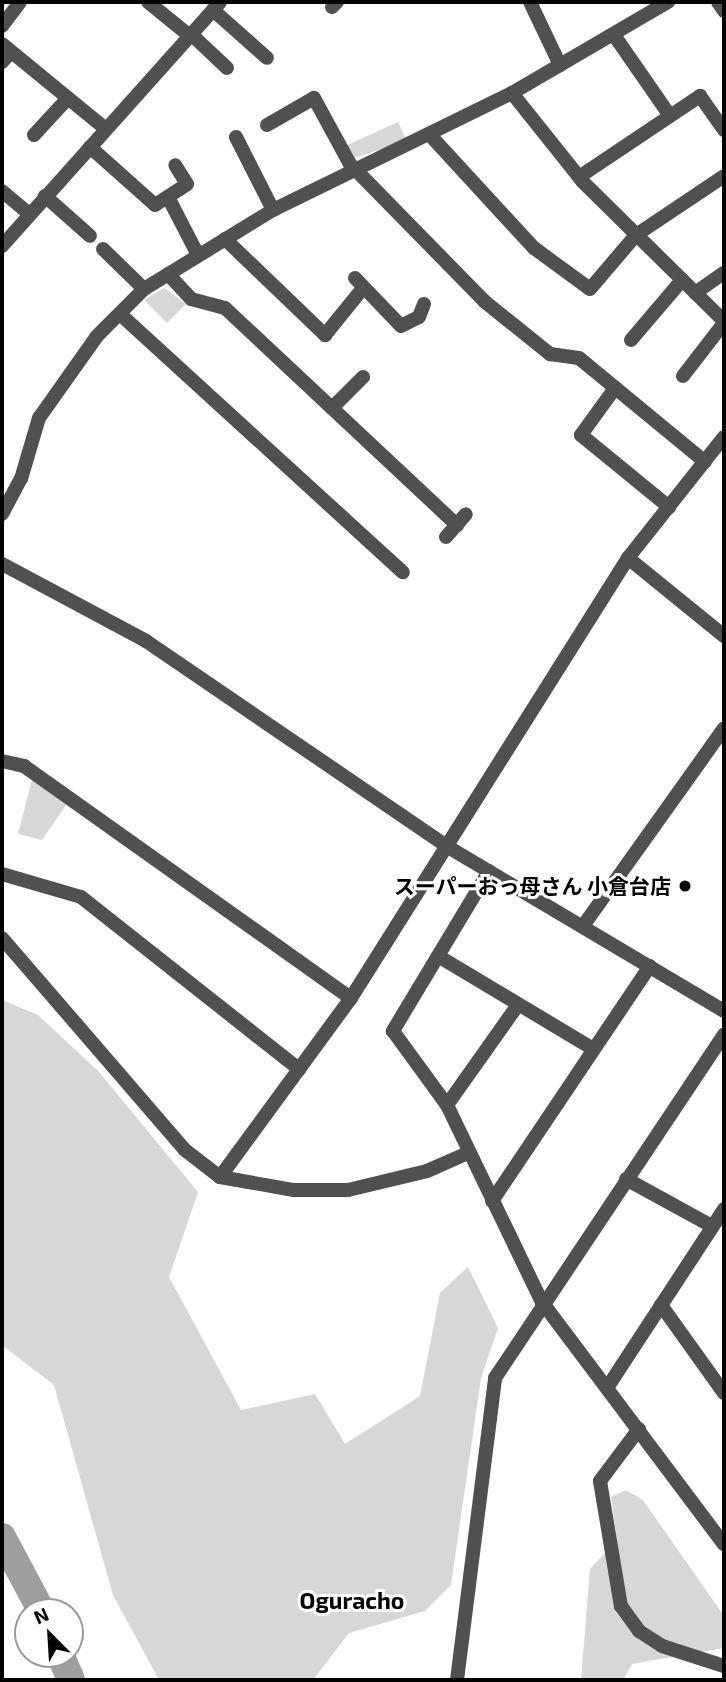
<!DOCTYPE html>
<html>
<head>
<meta charset="utf-8">
<style>
	body { margin:0 }
	#map { position:relative; width:726px; height:1682px; overflow:hidden; background:#fff; font-family:"Exo 2","Noto Sans JP",sans-serif }
	div>[style] { position:absolute }
	.green>* { inset:0; background:#d7d7d7 }
	.river>* { height:28px; margin:-14px; padding:0 14px; transform-origin:14px; border-radius:14px; background:#9e9e9e }
	.minor>* { height:14px; margin:-7px; padding:0 7px; transform-origin:7px; border-radius:7px; background:#505050 }
	.tertiary>* { height:14px; margin:-7px; padding:0 7px; transform-origin:7px; border-radius:7px; background:#505050 }
	.dots>* { width:19px; height:19px; translate:-50% -50%; box-sizing:border-box; border:4px solid #fff; border-radius:50% }
	span { translate:-50% -50%; white-space:nowrap; text-align:center; line-height:1.15; -webkit-text-stroke:6px #fff; paint-order:stroke }
	.poi-label { font-size:21px; color:#000; font-weight:700 }
	.right { translate:-100% -50%; text-align:right }
	.neighbourhood-label { font-size:23px; color:#000; font-weight:700 }
	.frame { position:absolute; inset:0; border:4px solid #000; pointer-events:none }
	.north { position:absolute; left:14px; top:1598px; width:70px; height:70px; box-sizing:border-box; background:#fff; border:2px solid #999; border-radius:50%; rotate:336deg; font-size:19px; font-weight:700; line-height:28px; text-align:center; color:#000 }
	.north::after { content:''; display:block; margin:auto; width:24px; height:32px; background:#000; clip-path:polygon(50% 0,100% 100%,50% 72%,0 100%) }
</style>
</head>
<body>
<div id="map">
	<div class="green">
		<i style="clip-path:polygon(398px 122px,407px 141px,351px 159px,345px 146px)"></i>
		<i style="clip-path:polygon(164px 288px,186px 304px,167px 323px,144px 300px)"></i>
		<i style="clip-path:polygon(32px 779px,66px 805px,42px 840px,18px 834px)"></i>
		<i style="clip-path:polygon(2px 1000px,38px 1015px,99px 1072px,198px 1192px,169px 1277px,241px 1410px,315px 1394px,345px 1444px,420px 1396px,440px 1293px,468px 1267px,498px 1328px,481px 1378px,451px 1585px,425px 1611px,349px 1633px,313px 1680px,159px 1680px,113px 1595px,54px 1385px,2px 1345px)"></i>
		<i style="clip-path:polygon(626px 1490px,643px 1500px,724px 1616px,724px 1648px,632px 1664px,623px 1680px,581px 1680px,590px 1569px,617px 1540px,611px 1497px)"></i>
	</div>
	<div class="river">
		<i style="left:2px;top:1537px;width:85px;rotate:61.9deg"></i>
		<i style="left:60px;top:1654px;width:28px;rotate:67deg"></i>
	</div>
	<div class="minor">
		<i style="left:148px;top:2px;width:54px;rotate:39deg"></i>
		<i style="left:530px;top:2px;width:70px;rotate:64.5deg"></i>
		<i style="left:718px;top:2px;width:11px;rotate:56deg"></i>
		<i style="left:332px;top:7px;width:7px;rotate:-45deg"></i>
		<i style="left:213px;top:10px;width:72px;rotate:41.6deg"></i>
		<i style="left:2px;top:26px;width:30px;rotate:-53deg"></i>
		<i style="left:192px;top:35px;width:48px;rotate:43.3deg"></i>
		<i style="left:614px;top:35px;width:98px;rotate:55.3deg"></i>
		<i style="left:2px;top:44px;width:134px;rotate:39.3deg"></i>
		<i style="left:2px;top:62px;width:13px;rotate:-48deg"></i>
		<i style="left:512px;top:93px;width:114px;rotate:51.4deg"></i>
		<i style="left:583px;top:182px;width:198px;rotate:44.6deg"></i>
		<i style="left:267px;top:125px;width:54px;rotate:-29.9deg"></i>
		<i style="left:314px;top:98px;width:75px;rotate:61.4deg"></i>
		<i style="left:350px;top:164px;width:192px;rotate:45.6deg"></i>
		<i style="left:484px;top:301px;width:85px;rotate:38.8deg"></i>
		<i style="left:550px;top:354px;width:29px;rotate:8deg"></i>
		<i style="left:579px;top:358px;width:163px;rotate:39.5deg"></i>
		<i style="left:429px;top:134px;width:155px;rotate:47.4deg"></i>
		<i style="left:534px;top:248px;width:69px;rotate:36.2deg"></i>
		<i style="left:590px;top:289px;width:71px;rotate:-49.6deg"></i>
		<i style="left:636px;top:235px;width:106px;rotate:-33.8deg"></i>
		<i style="left:34px;top:135px;width:50px;rotate:-47.4deg"></i>
		<i style="left:236px;top:137px;width:82px;rotate:63.1deg"></i>
		<i style="left:90px;top:147px;width:87px;rotate:41.7deg"></i>
		<i style="left:155px;top:205px;width:38px;rotate:-33deg"></i>
		<i style="left:187px;top:184px;width:22px;rotate:-122deg"></i>
		<i style="left:579px;top:177px;width:146px;rotate:-33.8deg"></i>
		<i style="left:700px;top:96px;width:42px;rotate:54.8deg"></i>
		<i style="left:2px;top:191px;width:35px;rotate:40deg"></i>
		<i style="left:45px;top:196px;width:60px;rotate:41.6deg"></i>
		<i style="left:168px;top:197px;width:65px;rotate:62.7deg"></i>
		<i style="left:225px;top:239px;width:139px;rotate:43.8deg"></i>
		<i style="left:325px;top:335px;width:60px;rotate:-51deg"></i>
		<i style="left:2px;top:246px;width:327px;rotate:-48.2deg"></i>
		<i style="left:103px;top:249px;width:57px;rotate:44.3deg"></i>
		<i style="left:168px;top:274px;width:34px;rotate:47deg"></i>
		<i style="left:191px;top:299px;width:35px;rotate:15deg"></i>
		<i style="left:225px;top:308px;width:318px;rotate:43.1deg"></i>
		<i style="left:355px;top:278px;width:66px;rotate:46.2deg"></i>
		<i style="left:401px;top:326px;width:20px;rotate:-27deg"></i>
		<i style="left:419px;top:317px;width:14px;rotate:-69deg"></i>
		<i style="left:695px;top:293px;width:35px;rotate:-35deg"></i>
		<i style="left:120px;top:314px;width:383px;rotate:42.4deg"></i>
		<i style="left:631px;top:340px;width:79px;rotate:-49.6deg"></i>
		<i style="left:683px;top:376px;width:67px;rotate:-52.3deg"></i>
		<i style="left:615px;top:388px;width:58px;rotate:125.9deg"></i>
		<i style="left:581px;top:435px;width:114px;rotate:39.3deg"></i>
		<i style="left:332px;top:408px;width:44px;rotate:-45deg"></i>
		<i style="left:2px;top:514px;width:40px;rotate:-62deg"></i>
		<i style="left:21px;top:479px;width:64px;rotate:-73.6deg"></i>
		<i style="left:39px;top:418px;width:100px;rotate:-54.7deg"></i>
		<i style="left:97px;top:336px;width:66px;rotate:-45deg"></i>
		<i style="left:144px;top:289px;width:151px;rotate:-31.5deg"></i>
		<i style="left:273px;top:210px;width:266px;rotate:-26.1deg"></i>
		<i style="left:512px;top:93px;width:181px;rotate:-30.3deg"></i>
		<i style="left:446px;top:537px;width:30px;rotate:-49deg"></i>
		<i style="left:628px;top:558px;width:124px;rotate:39.1deg"></i>
		<i style="left:2px;top:761px;width:23px;rotate:13deg"></i>
		<i style="left:24px;top:766px;width:401px;rotate:35.4deg"></i>
		<i style="left:489px;top:871px;width:187px;rotate:121deg"></i>
		<i style="left:393px;top:1031px;width:92px;rotate:53.9deg"></i>
		<i style="left:447px;top:1105px;width:219px;rotate:64.3deg"></i>
		<i style="left:542px;top:1302px;width:303px;rotate:53.1deg"></i>
		<i style="left:2px;top:874px;width:82px;rotate:16.2deg"></i>
		<i style="left:81px;top:897px;width:278px;rotate:38.3deg"></i>
		<i style="left:583px;top:926px;width:243px;rotate:-54.5deg"></i>
		<i style="left:438px;top:956px;width:179px;rotate:30.9deg"></i>
		<i style="left:447px;top:1105px;width:121px;rotate:-54.7deg"></i>
		<i style="left:220px;top:1177px;width:222px;rotate:-53.8deg"></i>
		<i style="left:351px;top:998px;width:520px;rotate:-57.81deg"></i>
		<i style="left:628px;top:558px;width:154px;rotate:-51.6deg"></i>
		<i style="left:626px;top:1179px;width:98px;rotate:28.7deg"></i>
		<i style="left:492px;top:1201px;width:283px;rotate:-56.1deg"></i>
		<i style="left:661px;top:1305px;width:108px;rotate:54.4deg"></i>
		<i style="left:607px;top:1388px;width:214px;rotate:-56.8deg"></i>
		<i style="left:639px;top:1429px;width:65px;rotate:126.9deg"></i>
		<i style="left:600px;top:1481px;width:127px;rotate:80.5deg"></i>
		<i style="left:621px;top:1606px;width:31px;rotate:54deg"></i>
		<i style="left:639px;top:1631px;width:27px;rotate:33deg"></i>
		<i style="left:662px;top:1646px;width:65px;rotate:17.9deg"></i>
		<i style="left:457px;top:1680px;width:304px;rotate:-82.8deg"></i>
		<i style="left:495px;top:1378px;width:413px;rotate:-56.3deg"></i>
	</div>
	<div class="tertiary">
		<i style="left:2px;top:564px;width:163px;rotate:28.1deg"></i>
		<i style="left:146px;top:641px;width:366px;rotate:34.3deg"></i>
		<i style="left:448px;top:847px;width:321px;rotate:30.7deg"></i>
		<i style="left:2px;top:938px;width:280px;rotate:49.2deg"></i>
		<i style="left:185px;top:1150px;width:44px;rotate:37.6deg"></i>
		<i style="left:220px;top:1177px;width:75px;rotate:10deg"></i>
		<i style="left:294px;top:1190px;width:54px"></i>
		<i style="left:348px;top:1190px;width:81px;rotate:-13.5deg"></i>
		<i style="left:427px;top:1171px;width:45px;rotate:-23.7deg"></i>
	</div>
	<div class="dots">
		<i style="left:685px;top:886px;background:#000"></i>
	</div>
	<div class="poi-label">
		<span class="right" style="left:671px;top:886px">スーパーおっ母さん 小倉台店</span>
	</div>
	<div class="neighbourhood-label">
		<span style="left:352px;top:1600px">Oguracho</span>
	</div>
	<div class="frame"></div>
	<div class="north">N</div>
</div>
</body>
</html>
